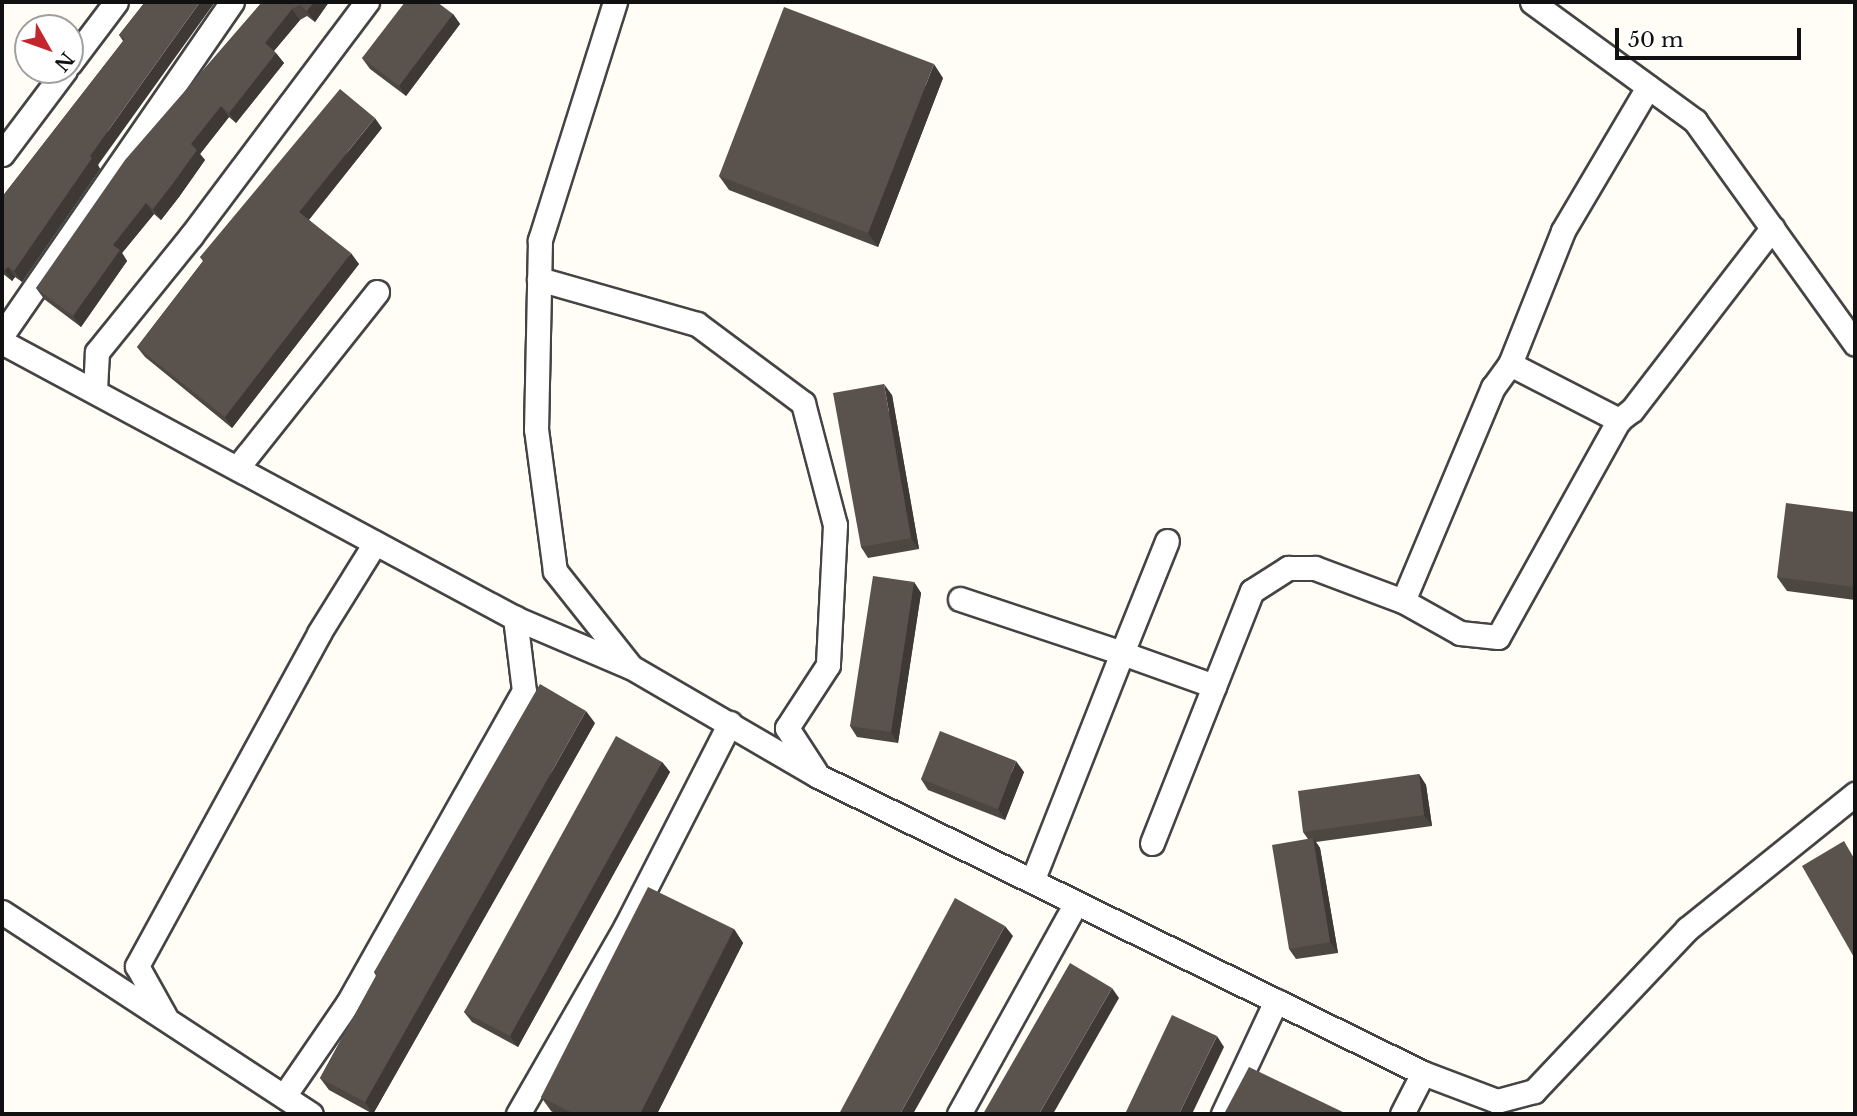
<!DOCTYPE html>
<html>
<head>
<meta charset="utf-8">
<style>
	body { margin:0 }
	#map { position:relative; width:1857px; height:1116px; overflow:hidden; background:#fffdf5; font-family:"Libre Baskerville",serif }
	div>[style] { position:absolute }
	.roads { filter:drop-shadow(2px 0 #444) drop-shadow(-2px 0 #444) drop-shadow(0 2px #444) drop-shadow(0 -2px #444) }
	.minor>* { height:23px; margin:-11.5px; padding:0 11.5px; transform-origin:11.5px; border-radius:11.5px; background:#fff }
	.wall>* { inset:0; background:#4d4742 }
	.shaded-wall>* { inset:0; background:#3f3936 }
	.building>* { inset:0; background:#5a524d }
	span { translate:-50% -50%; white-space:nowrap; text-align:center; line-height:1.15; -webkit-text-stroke:7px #fff; paint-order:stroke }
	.frame { position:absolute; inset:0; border:4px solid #111; pointer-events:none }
	.north { position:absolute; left:14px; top:14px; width:70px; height:70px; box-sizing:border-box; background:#fff; border:2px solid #a0a0a0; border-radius:50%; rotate:130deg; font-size:19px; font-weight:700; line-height:28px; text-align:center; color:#111 }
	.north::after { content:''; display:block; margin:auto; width:24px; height:32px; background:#c4262e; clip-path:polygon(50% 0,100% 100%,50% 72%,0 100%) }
	.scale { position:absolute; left:1615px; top:28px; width:186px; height:32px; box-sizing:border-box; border:4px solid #111; border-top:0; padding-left:9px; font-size:21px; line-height:24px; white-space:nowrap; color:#111; -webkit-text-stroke:5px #fff; paint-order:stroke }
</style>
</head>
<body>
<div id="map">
	<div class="roads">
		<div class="minor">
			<i style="left:615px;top:2px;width:250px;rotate:107.5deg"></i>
			<i style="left:540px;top:240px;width:189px;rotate:91.2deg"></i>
			<i style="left:536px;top:429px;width:143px;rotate:82.4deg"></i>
			<i style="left:555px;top:571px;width:122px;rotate:51.6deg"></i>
			<i style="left:631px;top:667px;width:216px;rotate:30.2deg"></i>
			<i style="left:818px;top:776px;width:674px;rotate:26.15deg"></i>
			<i style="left:1423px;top:1073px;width:79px;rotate:20.7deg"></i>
			<i style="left:1497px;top:1101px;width:38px;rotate:-15deg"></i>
			<i style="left:1534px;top:1091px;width:223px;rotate:-46.6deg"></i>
			<i style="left:1687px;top:929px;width:216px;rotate:-38.8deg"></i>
			<i style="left:1532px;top:2px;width:202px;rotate:36.1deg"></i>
			<i style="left:1695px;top:121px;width:274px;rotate:54.3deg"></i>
			<i style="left:70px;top:63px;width:76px;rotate:-53deg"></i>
			<i style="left:1648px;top:87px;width:167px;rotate:120.6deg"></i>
			<i style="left:1563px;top:231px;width:143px;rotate:111.7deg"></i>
			<i style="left:1510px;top:364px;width:29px;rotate:126deg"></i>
			<i style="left:1493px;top:387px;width:232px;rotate:112.8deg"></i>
			<i style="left:1403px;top:601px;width:65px;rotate:29.3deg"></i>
			<i style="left:1460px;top:633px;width:38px;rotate:6deg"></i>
			<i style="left:1498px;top:637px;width:248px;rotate:-60.9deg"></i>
			<i style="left:1619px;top:420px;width:16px;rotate:-38deg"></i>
			<i style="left:1632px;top:410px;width:230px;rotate:-52.4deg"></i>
			<i style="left:2px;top:154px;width:105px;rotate:-53.1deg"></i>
			<i style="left:539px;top:279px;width:164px;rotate:15.9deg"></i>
			<i style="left:697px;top:324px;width:132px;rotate:36.7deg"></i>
			<i style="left:803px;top:403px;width:126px;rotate:75.3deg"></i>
			<i style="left:835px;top:525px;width:140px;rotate:92.9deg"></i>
			<i style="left:828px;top:665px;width:75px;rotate:123.1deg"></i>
			<i style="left:787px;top:728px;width:51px;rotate:56.9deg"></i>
			<i style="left:2px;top:335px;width:405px;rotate:-55.4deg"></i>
			<i style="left:2px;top:342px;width:583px;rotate:28.28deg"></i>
			<i style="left:515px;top:618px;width:123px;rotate:23deg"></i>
			<i style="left:1510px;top:364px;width:123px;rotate:27.2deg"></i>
			<i style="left:95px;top:390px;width:38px;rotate:-87deg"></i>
			<i style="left:97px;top:352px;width:149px;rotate:-51deg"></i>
			<i style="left:191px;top:236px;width:293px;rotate:-53.1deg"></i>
			<i style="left:237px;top:468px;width:225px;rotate:-51.5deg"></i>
			<i style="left:1167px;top:541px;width:121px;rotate:111.9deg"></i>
			<i style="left:1122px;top:653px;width:98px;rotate:19.7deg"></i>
			<i style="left:960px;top:599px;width:171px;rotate:18.4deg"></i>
			<i style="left:1122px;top:653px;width:245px;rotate:111.5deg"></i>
			<i style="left:1152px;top:843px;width:271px;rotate:-68.4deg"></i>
			<i style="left:1252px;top:591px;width:43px;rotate:-32.6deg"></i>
			<i style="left:1288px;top:568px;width:27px"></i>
			<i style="left:1315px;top:568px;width:94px;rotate:20.6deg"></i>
			<i style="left:2px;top:912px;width:369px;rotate:33.2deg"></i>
			<i style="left:165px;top:1016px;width:57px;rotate:-119.2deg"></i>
			<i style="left:137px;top:966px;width:379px;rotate:-61.3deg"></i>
			<i style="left:319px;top:633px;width:106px;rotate:-58.1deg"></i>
			<i style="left:284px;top:1096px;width:113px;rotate:-55.5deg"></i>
			<i style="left:348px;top:1003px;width:358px;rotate:-60.6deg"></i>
			<i style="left:524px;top:691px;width:74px;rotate:-97deg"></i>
			<i style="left:518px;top:1114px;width:217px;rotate:-60.1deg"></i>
			<i style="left:626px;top:926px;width:228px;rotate:-62.9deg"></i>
			<i style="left:959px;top:1114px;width:241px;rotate:-61deg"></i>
			<i style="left:1223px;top:1114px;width:125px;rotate:-64.9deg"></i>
			<i style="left:1402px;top:1114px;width:46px;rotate:-62.9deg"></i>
		</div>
	</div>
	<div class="wall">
		<i style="clip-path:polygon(145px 2px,98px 165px,100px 169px,22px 282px,15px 277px,12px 281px,2px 273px,2px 197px,123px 41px,119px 35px)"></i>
		<i style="clip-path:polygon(262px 2px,329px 2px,315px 22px,307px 16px,300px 20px,274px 51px,284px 63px,236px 123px,229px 117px,200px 154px,205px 160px,179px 197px,161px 220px,154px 214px,122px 253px,127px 261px,81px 327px,44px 299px,36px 288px)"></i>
		<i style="clip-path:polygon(453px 14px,460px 24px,406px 96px,370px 69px,362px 58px)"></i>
		<i style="clip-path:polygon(943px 78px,878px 247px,729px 190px,719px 176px)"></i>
		<i style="clip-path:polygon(382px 128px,309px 220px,359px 264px,232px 428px,145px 357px,137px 347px,203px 261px,200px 257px)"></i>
		<i style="clip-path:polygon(892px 395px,919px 549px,868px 558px,861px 547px)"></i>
		<i style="clip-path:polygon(1855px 512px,1855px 600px,1787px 591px,1777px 577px)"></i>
		<i style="clip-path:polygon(914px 582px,921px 593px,898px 743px,857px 737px,850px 726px)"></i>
		<i style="clip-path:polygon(595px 723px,373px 1114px,329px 1090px,320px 1078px,376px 976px,374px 972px)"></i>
		<i style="clip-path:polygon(662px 762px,670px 772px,518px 1047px,472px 1022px,464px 1012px)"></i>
		<i style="clip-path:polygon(1024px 772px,1005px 820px,928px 790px,921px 779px)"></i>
		<i style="clip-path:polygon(1419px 774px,1426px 785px,1432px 826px,1316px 842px,1320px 848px,1338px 953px,1296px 959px,1289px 949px,1308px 839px,1303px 832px)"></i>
		<i style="clip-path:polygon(734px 929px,743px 943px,657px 1114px,556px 1114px,551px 1111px,541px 1097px)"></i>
	</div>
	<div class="shaded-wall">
		<i style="clip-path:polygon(200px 2px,215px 2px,98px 165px,100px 169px,22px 282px,14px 271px,90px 156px)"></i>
		<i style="clip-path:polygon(314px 2px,329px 2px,315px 22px,307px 11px)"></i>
		<i style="clip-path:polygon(292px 9px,300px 20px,272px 53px,265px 43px)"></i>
		<i style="clip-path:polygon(453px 14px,460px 24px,406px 96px,399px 86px)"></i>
		<i style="clip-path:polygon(276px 53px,284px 63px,236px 123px,229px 113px)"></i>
		<i style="clip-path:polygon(934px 64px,943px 78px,878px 247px,868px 233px)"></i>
		<i style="clip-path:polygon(221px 106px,229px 117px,200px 154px,205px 160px,179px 197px,161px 220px,153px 209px,191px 144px)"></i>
		<i style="clip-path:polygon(375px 118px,382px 128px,306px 223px,299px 212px)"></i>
		<i style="clip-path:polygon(146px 203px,154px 214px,122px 253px,127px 261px,81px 327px,73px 316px,113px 245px)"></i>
		<i style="clip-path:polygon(351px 253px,359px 264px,232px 428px,225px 417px)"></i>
		<i style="clip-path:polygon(8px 267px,15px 277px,12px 281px,5px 270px)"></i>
		<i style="clip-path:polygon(884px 384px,892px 395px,919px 549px,911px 538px)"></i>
		<i style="clip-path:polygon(914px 582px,921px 593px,898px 743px,891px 732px)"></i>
		<i style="clip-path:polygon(586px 711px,595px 723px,373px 1114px,365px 1102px)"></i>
		<i style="clip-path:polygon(1016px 761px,1024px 772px,1005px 820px,998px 809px)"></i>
		<i style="clip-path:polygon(662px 762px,670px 772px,518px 1047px,510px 1036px)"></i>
		<i style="clip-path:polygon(1419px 774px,1426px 785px,1432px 826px,1424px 815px)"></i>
		<i style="clip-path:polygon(1313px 838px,1320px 848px,1338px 953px,1330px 942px)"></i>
		<i style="clip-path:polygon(1005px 926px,1013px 936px,913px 1114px,900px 1114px)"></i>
		<i style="clip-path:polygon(734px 929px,743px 943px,657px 1114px,640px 1114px)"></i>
		<i style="clip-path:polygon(1112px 988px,1119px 998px,1053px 1114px,1039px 1114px)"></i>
		<i style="clip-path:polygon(1217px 1036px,1224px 1047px,1192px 1114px,1179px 1114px)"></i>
	</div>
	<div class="building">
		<i style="clip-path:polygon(145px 2px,200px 2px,90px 156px,92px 158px,14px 271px,8px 267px,5px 270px,2px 268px,2px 197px,125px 39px,119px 35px)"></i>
		<i style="clip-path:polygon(262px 2px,314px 2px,307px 11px,300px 5px,292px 9px,265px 43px,276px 53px,229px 113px,221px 106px,191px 144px,197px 150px,171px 186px,153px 209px,146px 203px,113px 245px,120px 250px,73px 316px,36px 288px,125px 160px)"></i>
		<i style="clip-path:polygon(405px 2px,437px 2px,453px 14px,399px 86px,362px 58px)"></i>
		<i style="clip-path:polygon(784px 7px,934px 64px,868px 233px,719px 176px)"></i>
		<i style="clip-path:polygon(340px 89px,375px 118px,299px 212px,351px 253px,225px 417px,137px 347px,204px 260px,200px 257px)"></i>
		<i style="clip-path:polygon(884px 384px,911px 538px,861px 547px,833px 393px)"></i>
		<i style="clip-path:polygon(1786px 503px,1855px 512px,1855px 587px,1777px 577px)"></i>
		<i style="clip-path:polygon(873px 576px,914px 582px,891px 732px,850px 726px)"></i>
		<i style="clip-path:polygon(540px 684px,586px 711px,365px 1102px,320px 1078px,377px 974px,374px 972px)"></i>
		<i style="clip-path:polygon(940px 731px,1016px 761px,998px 809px,921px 779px)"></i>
		<i style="clip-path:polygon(616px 736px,662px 762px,510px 1036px,464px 1012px)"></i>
		<i style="clip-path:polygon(1419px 774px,1424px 815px,1303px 832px,1298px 791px)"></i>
		<i style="clip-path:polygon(1313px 838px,1330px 942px,1289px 949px,1272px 845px)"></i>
		<i style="clip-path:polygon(1844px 841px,1855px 860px,1855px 959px,1802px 866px)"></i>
		<i style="clip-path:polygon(648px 887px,734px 929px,640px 1114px,574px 1114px,541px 1097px)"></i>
		<i style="clip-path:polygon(955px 898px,1005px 926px,900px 1114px,839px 1114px)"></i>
		<i style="clip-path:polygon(1070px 963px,1112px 988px,1039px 1114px,983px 1114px)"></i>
		<i style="clip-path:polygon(1172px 1015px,1217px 1036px,1179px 1114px,1125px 1114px)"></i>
		<i style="clip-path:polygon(1249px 1067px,1347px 1114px,1224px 1114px)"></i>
	</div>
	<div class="frame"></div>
	<div class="north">N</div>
	<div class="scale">50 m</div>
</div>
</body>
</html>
